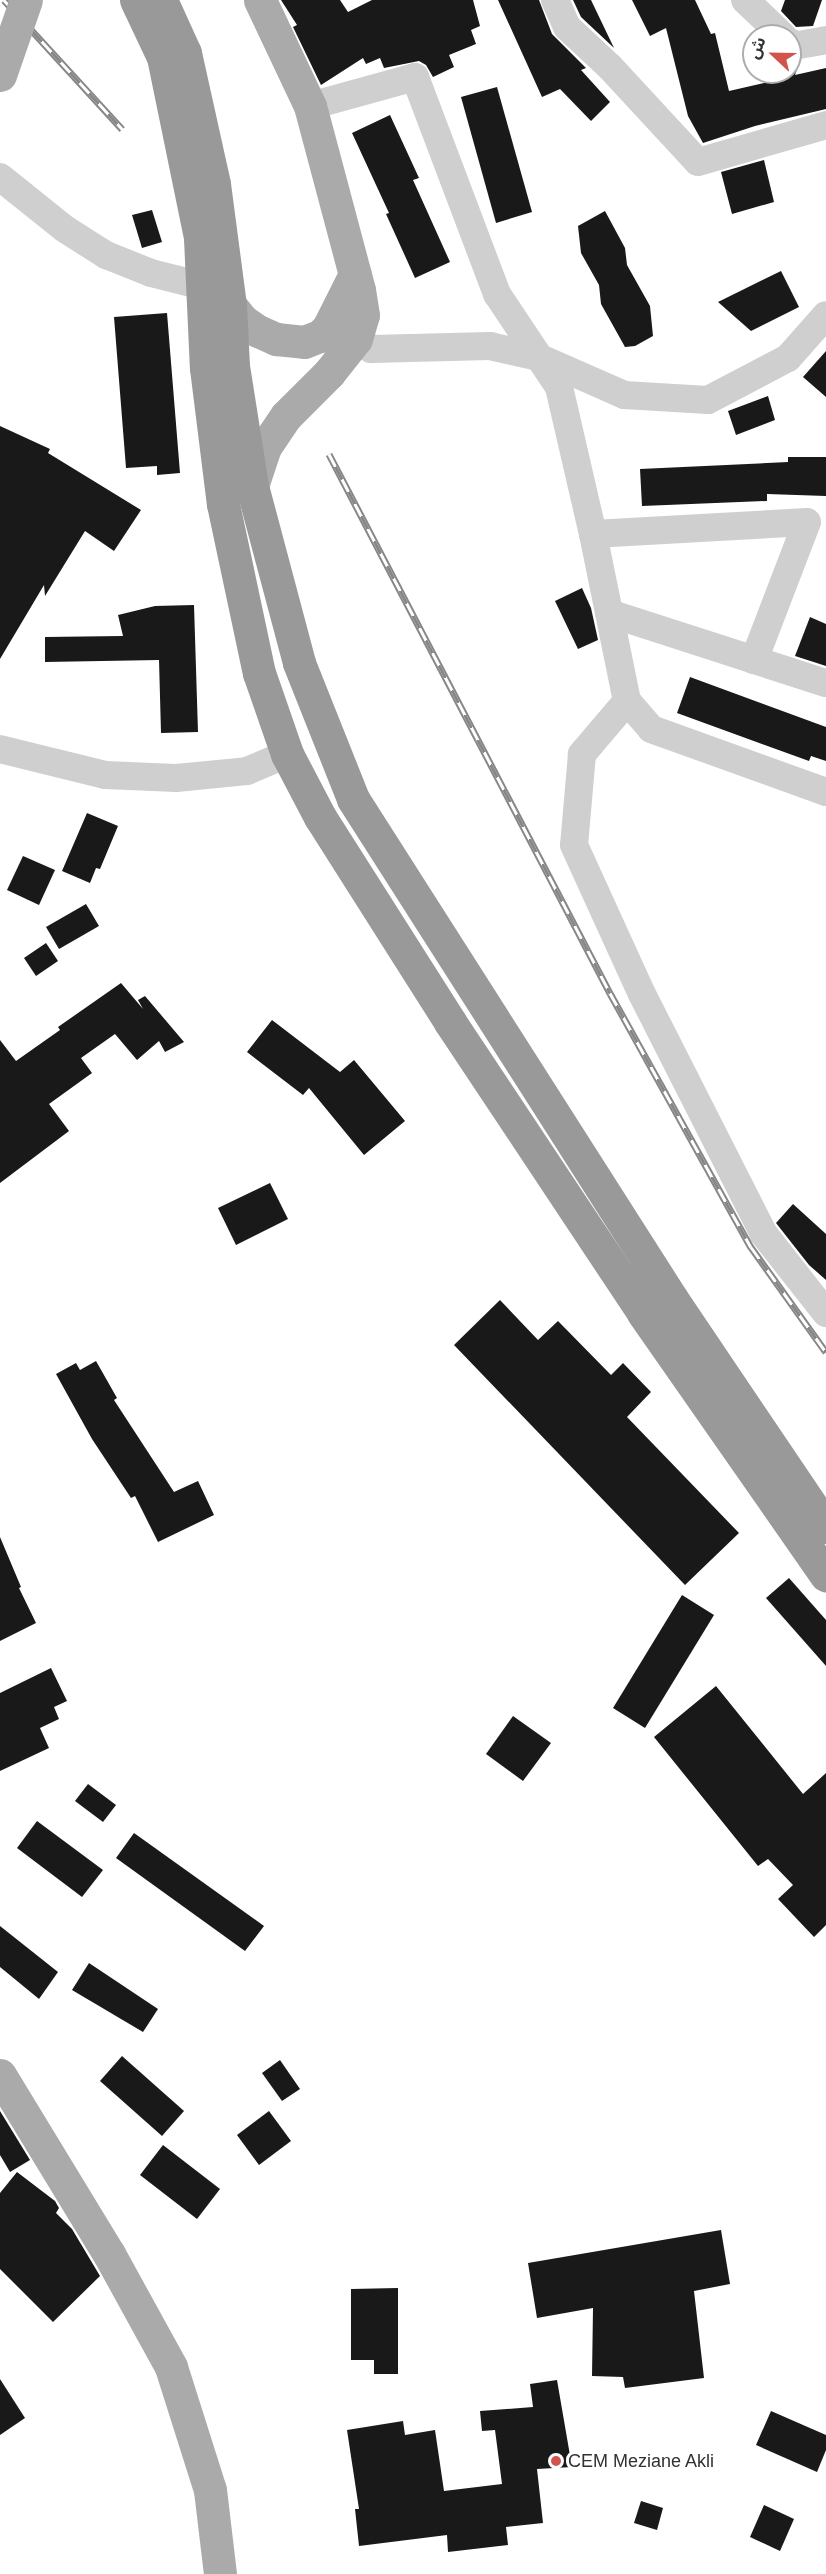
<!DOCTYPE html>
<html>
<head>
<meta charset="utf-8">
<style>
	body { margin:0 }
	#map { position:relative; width:826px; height:2574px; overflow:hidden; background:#fff; font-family:Arial,"Noto Sans Arabic",sans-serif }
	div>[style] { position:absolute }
	.building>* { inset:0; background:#191919 }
	.minor>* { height:28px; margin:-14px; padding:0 14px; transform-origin:14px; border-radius:14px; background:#cfcfcf }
	.major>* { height:33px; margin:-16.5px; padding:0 16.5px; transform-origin:16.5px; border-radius:16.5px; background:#aaa }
	.highway>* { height:33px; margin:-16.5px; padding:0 16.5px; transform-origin:16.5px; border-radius:16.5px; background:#999 }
	.rail>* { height:7px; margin-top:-3.5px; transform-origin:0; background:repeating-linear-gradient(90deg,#fff 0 14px,#878787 0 28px); box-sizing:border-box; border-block:2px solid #878787 }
	.major-bridge>* { height:33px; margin:-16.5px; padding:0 16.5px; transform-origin:16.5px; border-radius:16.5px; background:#aaa }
	.dots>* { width:16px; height:16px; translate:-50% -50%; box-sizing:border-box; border:3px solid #fff; border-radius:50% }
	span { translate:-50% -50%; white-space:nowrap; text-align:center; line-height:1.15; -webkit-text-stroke:6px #fff; paint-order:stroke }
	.poi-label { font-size:18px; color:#323232 }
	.left { translate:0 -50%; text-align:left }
	.north { position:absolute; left:742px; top:24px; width:60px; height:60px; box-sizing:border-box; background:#fff; border:2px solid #adadad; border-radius:50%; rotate:292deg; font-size:16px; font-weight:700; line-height:24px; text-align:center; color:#323232 }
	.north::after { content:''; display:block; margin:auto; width:21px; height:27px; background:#d1554d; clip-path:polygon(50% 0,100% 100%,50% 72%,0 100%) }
</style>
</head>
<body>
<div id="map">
	<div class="building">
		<i style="clip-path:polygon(281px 0,340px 0,348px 12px,372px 0,473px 0,480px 26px,471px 30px,476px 44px,449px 55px,454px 67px,433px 77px,426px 65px,419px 61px,384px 68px,380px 58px,366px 64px,363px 58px,321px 85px,293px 27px,297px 25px)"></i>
		<i style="clip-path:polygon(498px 0,539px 0,552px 34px,586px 68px,581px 70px,610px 102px,591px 121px,560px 89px,542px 97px)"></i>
		<i style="clip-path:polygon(573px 0,591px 0,614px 48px,581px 17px)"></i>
		<i style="clip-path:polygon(632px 0,695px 0,711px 34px,715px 33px,729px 91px,790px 77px,790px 62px,800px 61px,795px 75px,826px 68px,826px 109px,755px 126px,703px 143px,688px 116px,666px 28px,650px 36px)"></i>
		<i style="clip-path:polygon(785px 0,822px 0,813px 26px,796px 27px,781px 11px)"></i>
		<i style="clip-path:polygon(497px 87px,532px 212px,496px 223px,461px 97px)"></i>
		<i style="clip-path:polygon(390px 115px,419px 178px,413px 180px,450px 262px,415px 278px,386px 214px,389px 213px,352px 133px)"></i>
		<i style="clip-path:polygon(764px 160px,774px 202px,732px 214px,721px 172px)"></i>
		<i style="clip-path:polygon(152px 210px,162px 242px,142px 248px,132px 215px)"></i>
		<i style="clip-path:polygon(605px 211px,625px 248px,627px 265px,650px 306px,653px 336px,635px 346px,625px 347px,601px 304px,599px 285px,581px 253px,578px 226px)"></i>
		<i style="clip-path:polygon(781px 271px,799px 307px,751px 331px,718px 302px)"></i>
		<i style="clip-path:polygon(167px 313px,180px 473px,157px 475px,157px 466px,126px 468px,114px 317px)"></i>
		<i style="clip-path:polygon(826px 351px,826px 397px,803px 377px)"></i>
		<i style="clip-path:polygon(768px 396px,775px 420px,736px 435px,728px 411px)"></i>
		<i style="clip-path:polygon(0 426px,50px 449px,48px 453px,141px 510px,114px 551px,85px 531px,45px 596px,44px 585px,0 659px)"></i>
		<i style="clip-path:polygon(788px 457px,826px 457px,826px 496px,767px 494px,767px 501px,642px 506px,640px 469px,788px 462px)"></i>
		<i style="clip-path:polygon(582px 588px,591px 608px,598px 640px,578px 649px,555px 601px)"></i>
		<i style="clip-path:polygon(194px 605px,198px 732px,161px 733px,159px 660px,45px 662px,45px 637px,123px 636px,118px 615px,155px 606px)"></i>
		<i style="clip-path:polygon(810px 617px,826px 624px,826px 666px,795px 656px)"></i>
		<i style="clip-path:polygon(690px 677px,826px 727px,826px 761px,811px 756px,809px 761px,677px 713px)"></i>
		<i style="clip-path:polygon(87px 813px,118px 826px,100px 869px,96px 868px,90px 883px,62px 871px)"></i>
		<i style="clip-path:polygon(23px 856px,55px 870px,39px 905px,7px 890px)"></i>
		<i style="clip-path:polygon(86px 904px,99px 926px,59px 949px,46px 927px)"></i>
		<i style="clip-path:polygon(46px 943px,58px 961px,36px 976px,24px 958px)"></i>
		<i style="clip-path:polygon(121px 983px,143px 1009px,138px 1000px,145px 996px,184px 1042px,165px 1052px,159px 1041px,137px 1060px,115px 1034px,81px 1058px,92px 1073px,49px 1104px,69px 1131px,0 1183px,0 1040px,16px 1061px,60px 1030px,58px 1027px)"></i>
		<i style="clip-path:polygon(272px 1020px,340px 1072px,354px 1060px,405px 1121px,364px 1155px,309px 1088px,303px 1095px,247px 1052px)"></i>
		<i style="clip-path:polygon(270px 1183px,288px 1219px,236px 1245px,218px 1208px)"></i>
		<i style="clip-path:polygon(793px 1204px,826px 1234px,826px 1280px,809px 1265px,776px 1223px)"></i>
		<i style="clip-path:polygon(500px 1300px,538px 1340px,558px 1321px,611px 1375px,623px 1363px,651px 1392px,627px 1417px,739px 1533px,685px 1585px,454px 1345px)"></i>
		<i style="clip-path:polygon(96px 1361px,117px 1398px,114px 1400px,174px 1492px,198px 1481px,214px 1515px,158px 1542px,135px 1496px,131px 1498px,92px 1439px,56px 1374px,76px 1363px,80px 1370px)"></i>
		<i style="clip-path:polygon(0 1537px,21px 1587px,19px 1588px,36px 1623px,0 1641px)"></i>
		<i style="clip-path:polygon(789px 1578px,826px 1620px,826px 1666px,766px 1598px)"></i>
		<i style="clip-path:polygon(682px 1595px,714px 1615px,645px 1728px,613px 1708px)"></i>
		<i style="clip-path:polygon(51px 1668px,67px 1701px,54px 1707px,59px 1719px,40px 1728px,49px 1748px,0 1771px,0 1693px)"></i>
		<i style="clip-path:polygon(716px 1686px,803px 1794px,826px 1773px,826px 1925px,814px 1937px,778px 1899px,793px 1885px,768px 1859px,758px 1866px,654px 1737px)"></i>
		<i style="clip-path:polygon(513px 1716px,551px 1743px,523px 1781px,486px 1754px)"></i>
		<i style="clip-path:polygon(88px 1784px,116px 1805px,103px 1822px,75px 1801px)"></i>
		<i style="clip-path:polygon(37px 1821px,103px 1870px,82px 1897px,17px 1848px)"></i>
		<i style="clip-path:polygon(134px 1833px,264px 1926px,245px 1951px,116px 1858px)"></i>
		<i style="clip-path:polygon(0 1926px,58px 1972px,39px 1999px,0 1967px)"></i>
		<i style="clip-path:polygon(89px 1963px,158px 2009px,143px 2032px,72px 1990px)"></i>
		<i style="clip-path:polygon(122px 2056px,184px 2111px,162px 2136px,100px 2081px)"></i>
		<i style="clip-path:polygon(280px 2060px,300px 2089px,282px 2101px,262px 2073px)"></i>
		<i style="clip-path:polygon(0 2111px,30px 2160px,10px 2172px,0 2155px)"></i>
		<i style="clip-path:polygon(269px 2111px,291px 2141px,259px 2165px,237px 2135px)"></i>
		<i style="clip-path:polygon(163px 2145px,220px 2189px,197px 2219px,140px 2175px)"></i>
		<i style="clip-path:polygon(17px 2172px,55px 2201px,59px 2208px,56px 2213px,72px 2229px,100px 2276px,53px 2322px,0 2269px,0 2193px)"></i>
		<i style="clip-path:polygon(721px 2230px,730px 2284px,694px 2291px,704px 2378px,625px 2388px,623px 2377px,592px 2376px,593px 2308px,537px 2318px,528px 2263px)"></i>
		<i style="clip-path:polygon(398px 2288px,398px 2374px,374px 2374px,374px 2360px,351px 2360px,351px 2289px)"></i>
		<i style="clip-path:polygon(0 2379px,25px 2418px,0 2435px)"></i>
		<i style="clip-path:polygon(557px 2380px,572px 2467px,537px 2469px,543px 2523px,506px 2527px,508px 2545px,448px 2552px,447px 2535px,359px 2546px,355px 2509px,359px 2509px,347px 2430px,403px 2421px,405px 2435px,435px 2430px,444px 2491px,502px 2484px,495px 2430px,482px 2431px,480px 2411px,533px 2407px,530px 2384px)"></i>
		<i style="clip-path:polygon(771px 2411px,826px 2435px,826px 2450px,817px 2472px,756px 2445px)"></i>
		<i style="clip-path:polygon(641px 2501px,663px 2508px,657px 2530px,634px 2523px)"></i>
		<i style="clip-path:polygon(764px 2505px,794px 2519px,780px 2551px,750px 2537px)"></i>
	</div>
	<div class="minor">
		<i style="left:555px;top:0;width:30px;rotate:66deg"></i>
		<i style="left:567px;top:27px;width:59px;rotate:42.9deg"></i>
		<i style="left:610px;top:67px;width:129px;rotate:47.2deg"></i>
		<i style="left:698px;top:162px;width:133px;rotate:-16.1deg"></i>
		<i style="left:745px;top:0;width:52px;rotate:43.5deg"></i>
		<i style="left:790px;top:42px;width:5px;rotate:53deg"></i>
		<i style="left:793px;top:46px;width:34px;rotate:-10deg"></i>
		<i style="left:310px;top:106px;width:109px;rotate:-15.4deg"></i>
		<i style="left:415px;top:77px;width:232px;rotate:69.3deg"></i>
		<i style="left:497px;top:294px;width:112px;rotate:56.3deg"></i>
		<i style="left:559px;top:387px;width:151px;rotate:77deg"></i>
		<i style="left:593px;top:534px;width:170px;rotate:78.5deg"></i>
		<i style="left:627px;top:701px;width:37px;rotate:49deg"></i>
		<i style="left:651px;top:729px;width:186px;rotate:19.8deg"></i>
		<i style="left:0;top:177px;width:83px;rotate:38.7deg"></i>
		<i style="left:65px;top:229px;width:49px;rotate:32.4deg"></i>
		<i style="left:106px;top:255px;width:48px;rotate:21.8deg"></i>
		<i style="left:151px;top:273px;width:54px;rotate:14deg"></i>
		<i style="left:340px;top:324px;width:40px;rotate:39deg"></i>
		<i style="left:371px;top:349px;width:119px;rotate:-1.4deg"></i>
		<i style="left:490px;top:346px;width:49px;rotate:12.9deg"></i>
		<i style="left:538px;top:357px;width:94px;rotate:23.8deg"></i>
		<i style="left:624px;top:395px;width:84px;rotate:3.4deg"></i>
		<i style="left:708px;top:400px;width:90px;rotate:-27.7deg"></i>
		<i style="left:788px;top:358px;width:57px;rotate:-48.5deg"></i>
		<i style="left:593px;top:534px;width:214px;rotate:-3.2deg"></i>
		<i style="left:807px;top:522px;width:148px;rotate:111deg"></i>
		<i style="left:609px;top:613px;width:228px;rotate:17.9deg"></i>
		<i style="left:627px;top:701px;width:70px;rotate:130.3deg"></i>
		<i style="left:582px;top:754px;width:91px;rotate:95deg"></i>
		<i style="left:574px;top:845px;width:164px;rotate:65.5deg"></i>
		<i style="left:642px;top:994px;width:268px;rotate:63.1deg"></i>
		<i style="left:763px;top:1233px;width:102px;rotate:51.8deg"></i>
		<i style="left:0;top:749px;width:108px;rotate:13.9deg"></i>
		<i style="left:105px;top:775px;width:71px;rotate:2.4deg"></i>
		<i style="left:176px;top:778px;width:71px;rotate:-5.6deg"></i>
		<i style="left:247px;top:771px;width:43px;rotate:-23deg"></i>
	</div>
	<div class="major">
		<i style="left:230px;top:305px;width:19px;rotate:51deg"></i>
		<i style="left:242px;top:320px;width:19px;rotate:35deg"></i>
		<i style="left:258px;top:331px;width:20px;rotate:24deg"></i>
		<i style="left:276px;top:339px;width:28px;rotate:6deg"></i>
		<i style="left:304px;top:342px;width:17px;rotate:-21deg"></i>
		<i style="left:320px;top:336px;width:11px;rotate:-45deg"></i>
		<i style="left:328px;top:328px;width:60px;rotate:-63.4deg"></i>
		<i style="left:252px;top:486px;width:41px;rotate:-71.6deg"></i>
		<i style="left:265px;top:447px;width:37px;rotate:-56deg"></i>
		<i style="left:286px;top:416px;width:61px;rotate:-45deg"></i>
		<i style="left:329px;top:373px;width:43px;rotate:-51.5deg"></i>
		<i style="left:356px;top:339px;width:25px;rotate:-74deg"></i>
		<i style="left:363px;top:315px;width:25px;rotate:-99deg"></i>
		<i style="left:359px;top:290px;width:190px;rotate:-104.9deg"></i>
		<i style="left:310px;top:106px;width:117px;rotate:-115.3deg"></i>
		<i style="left:0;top:2075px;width:210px;rotate:58.7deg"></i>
		<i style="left:109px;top:2254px;width:129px;rotate:61.2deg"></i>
		<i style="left:171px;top:2367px;width:129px;rotate:72.4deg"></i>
		<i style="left:210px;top:2490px;width:85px;rotate:83.2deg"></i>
	</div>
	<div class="highway">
		<i style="left:136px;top:0;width:63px;rotate:64.7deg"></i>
		<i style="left:163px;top:57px;width:185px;rotate:78.4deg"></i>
		<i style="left:200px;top:238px;width:130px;rotate:87.4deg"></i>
		<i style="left:206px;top:368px;width:137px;rotate:82.9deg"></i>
		<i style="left:223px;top:504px;width:173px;rotate:78deg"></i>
		<i style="left:259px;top:673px;width:86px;rotate:70.9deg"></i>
		<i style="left:287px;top:754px;width:71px;rotate:62.4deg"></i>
		<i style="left:320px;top:817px;width:243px;rotate:57.6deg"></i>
		<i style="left:450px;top:1022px;width:349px;rotate:56.4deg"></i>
		<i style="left:643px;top:1313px;width:320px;rotate:55.1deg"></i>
		<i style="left:161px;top:0;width:58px;rotate:65.6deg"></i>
		<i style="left:185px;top:53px;width:134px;rotate:77.5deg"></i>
		<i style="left:214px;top:184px;width:122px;rotate:82.5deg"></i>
		<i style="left:230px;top:305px;width:61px;rotate:87.2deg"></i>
		<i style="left:233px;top:366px;width:121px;rotate:81deg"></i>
		<i style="left:252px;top:486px;width:183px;rotate:75.1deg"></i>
		<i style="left:299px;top:663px;width:146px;rotate:68.3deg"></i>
		<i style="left:353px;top:799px;width:593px;rotate:57.46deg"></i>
		<i style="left:672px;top:1299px;width:275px;rotate:56deg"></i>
	</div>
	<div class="rail">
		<i style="left:4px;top:0;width:175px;rotate:47.5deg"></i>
		<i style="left:329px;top:454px;width:608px;rotate:62.47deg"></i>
		<i style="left:610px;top:993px;width:291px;rotate:61deg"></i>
		<i style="left:751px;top:1247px;width:129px;rotate:54.5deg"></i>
	</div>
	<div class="major-bridge">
		<i style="left:0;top:75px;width:79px;rotate:-70.9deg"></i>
	</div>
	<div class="dots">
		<i style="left:556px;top:2461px;background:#d1554d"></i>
	</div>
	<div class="poi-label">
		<span class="left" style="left:568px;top:2461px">CEM Meziane Akli</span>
	</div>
	<div class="north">ش</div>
</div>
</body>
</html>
